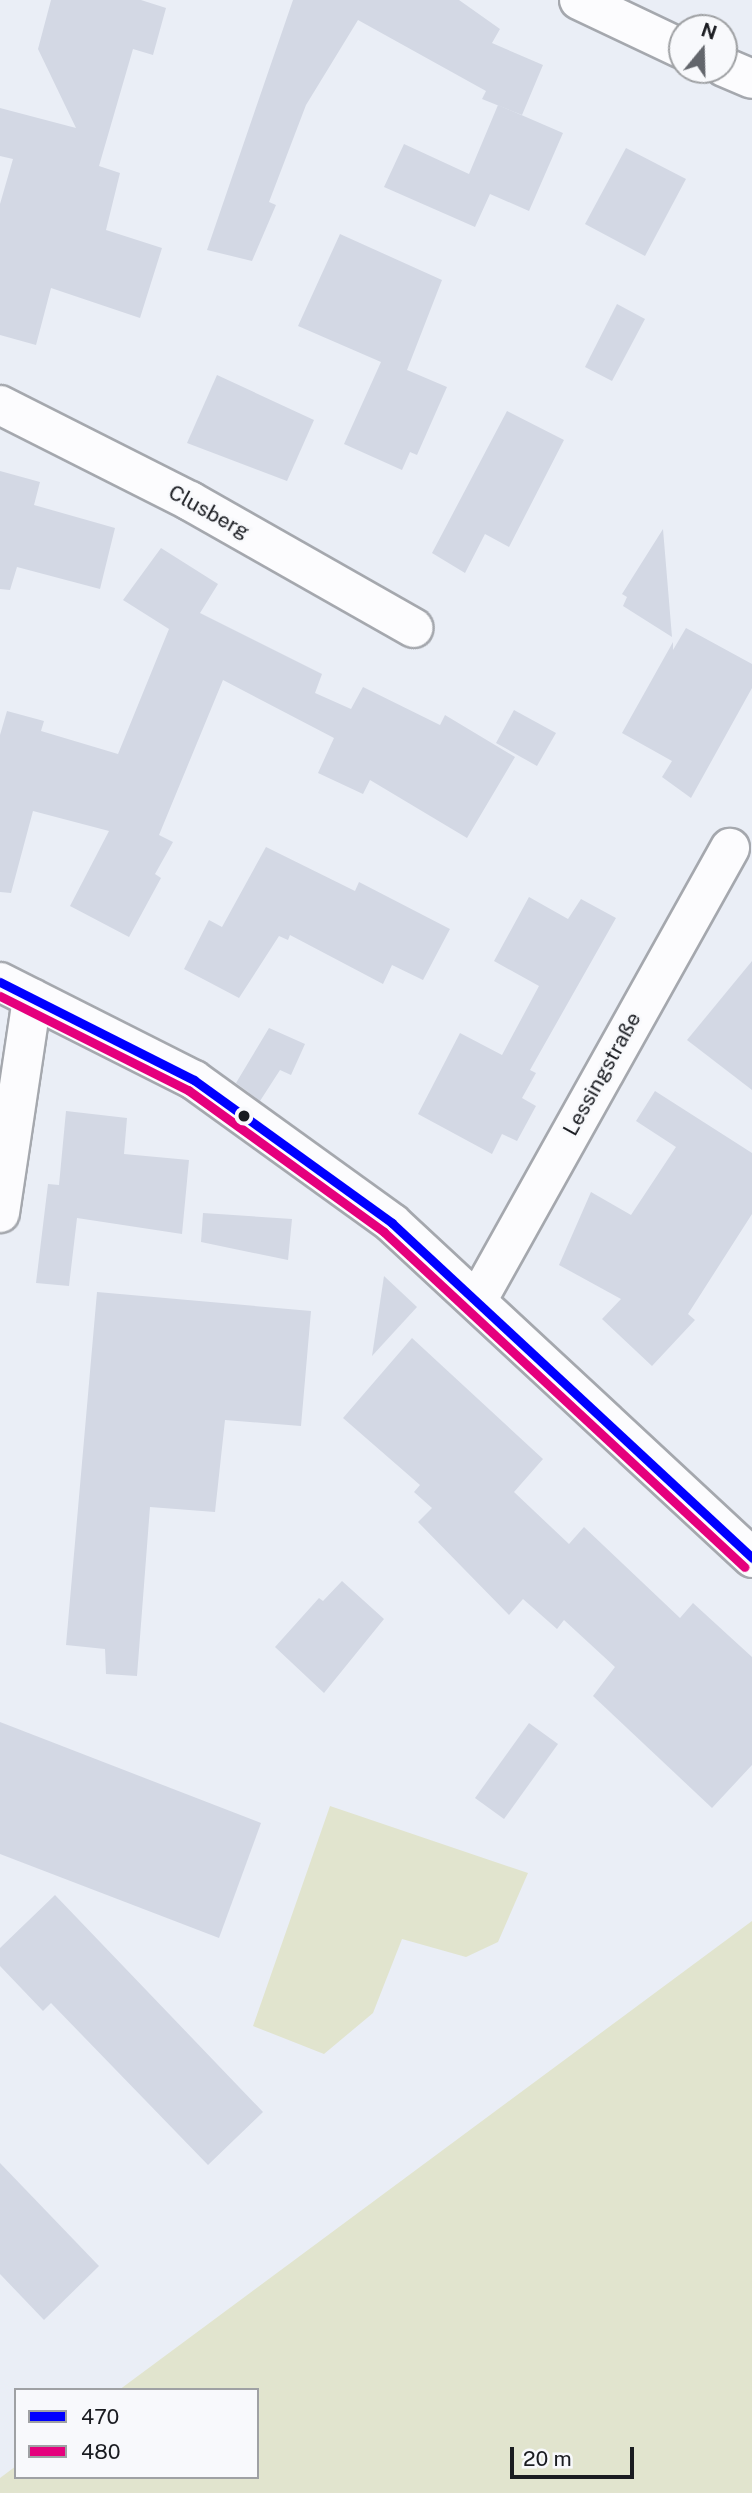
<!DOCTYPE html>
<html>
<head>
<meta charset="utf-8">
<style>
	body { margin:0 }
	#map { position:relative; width:752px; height:2493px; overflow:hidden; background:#eaeef6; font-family:"Public Sans",sans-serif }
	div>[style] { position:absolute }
	.green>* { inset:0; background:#e1e4ce }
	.building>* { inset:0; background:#d3d8e4 }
	.roads { filter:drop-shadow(2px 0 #a5a8ae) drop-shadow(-2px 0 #a5a8ae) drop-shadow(0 2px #a5a8ae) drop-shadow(0 -2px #a5a8ae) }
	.street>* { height:38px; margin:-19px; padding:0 19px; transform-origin:19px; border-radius:19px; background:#fcfcfe }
	.bus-1>* { height:9px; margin:-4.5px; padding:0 4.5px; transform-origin:4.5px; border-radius:4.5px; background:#00f }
	.bus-2>* { height:9px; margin:-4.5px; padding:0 4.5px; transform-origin:4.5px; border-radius:4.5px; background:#e5007d }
	.dots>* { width:19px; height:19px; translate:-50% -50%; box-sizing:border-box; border:4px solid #f8f9fc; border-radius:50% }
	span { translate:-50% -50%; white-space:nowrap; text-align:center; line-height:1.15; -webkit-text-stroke:5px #f8f9fc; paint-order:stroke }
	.street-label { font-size:21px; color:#1a1c21 }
	.legend { position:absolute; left:14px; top:2388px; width:245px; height:91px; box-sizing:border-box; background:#f8f9fc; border:2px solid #9fa1a4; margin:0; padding:9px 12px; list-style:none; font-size:21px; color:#1a1c21 }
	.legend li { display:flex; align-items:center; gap:14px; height:35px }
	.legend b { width:35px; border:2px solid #9fa1a4 }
	.north { position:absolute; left:668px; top:14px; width:70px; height:70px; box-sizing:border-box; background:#f8f9fc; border:2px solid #9fa1a4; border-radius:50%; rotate:19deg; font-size:19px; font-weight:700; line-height:28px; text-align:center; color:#1a1c21 }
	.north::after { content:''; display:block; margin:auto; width:24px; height:32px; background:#63666c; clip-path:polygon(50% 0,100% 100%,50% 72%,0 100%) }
	.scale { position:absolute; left:510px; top:2447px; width:124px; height:32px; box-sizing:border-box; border:4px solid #1a1c21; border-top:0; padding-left:9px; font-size:21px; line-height:24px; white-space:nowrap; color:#1a1c21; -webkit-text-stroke:5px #f8f9fc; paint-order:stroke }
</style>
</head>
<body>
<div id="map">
	<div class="green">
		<i style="clip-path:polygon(330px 1806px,528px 1873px,498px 1942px,466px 1957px,402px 1939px,373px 2013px,324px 2054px,253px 2026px)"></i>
		<i style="clip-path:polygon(752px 1921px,752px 2493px,0 2493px,0 2478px,16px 2466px,16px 2477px,257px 2477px,257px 2390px,119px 2390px)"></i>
	</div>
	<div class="building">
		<i style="clip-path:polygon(51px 0,141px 0,166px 8px,153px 55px,133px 49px,99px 166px,120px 173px,106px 230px,162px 248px,140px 318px,51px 288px,36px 345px,0 335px,0 204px,13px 159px,0 156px,0 108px,76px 128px,38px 49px)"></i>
		<i style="clip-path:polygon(293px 0,459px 0,500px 29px,492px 43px,543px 65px,522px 115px,482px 99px,486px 91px,358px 20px,306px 105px,269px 202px,276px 205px,252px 261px,207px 250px)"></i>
		<i style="clip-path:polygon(498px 105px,563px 133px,529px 211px,490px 194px,475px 227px,384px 187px,404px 144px,469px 174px)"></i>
		<i style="clip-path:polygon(626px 148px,686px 179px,645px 256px,585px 224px)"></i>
		<i style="clip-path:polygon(340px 234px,442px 280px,407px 370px,447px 387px,417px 455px,410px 452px,402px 470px,344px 444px,381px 362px,298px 326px)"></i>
		<i style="clip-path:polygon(617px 304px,645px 319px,612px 381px,585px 367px)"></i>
		<i style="clip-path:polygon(217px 375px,314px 420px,287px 481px,187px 443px)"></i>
		<i style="clip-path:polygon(507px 411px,564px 440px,509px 547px,485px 534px,465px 573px,432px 553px)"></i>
		<i style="clip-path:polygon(0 471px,40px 482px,34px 505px,115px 528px,100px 589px,17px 567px,10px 590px,0 589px)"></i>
		<i style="clip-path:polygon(663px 529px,672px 637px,623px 606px,627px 597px,622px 594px)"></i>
		<i style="clip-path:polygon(161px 548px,218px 584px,200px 613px,322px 674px,315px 693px,351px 709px,363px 687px,440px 725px,445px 715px,515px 757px,467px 838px,370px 780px,363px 794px,318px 773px,334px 738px,223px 680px,159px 835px,173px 842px,155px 874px,161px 878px,129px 937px,70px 906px,109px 831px,33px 811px,11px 893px,0 892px,0 735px,7px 711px,44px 721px,41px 731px,118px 754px,169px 629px,123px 600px)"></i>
		<i style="clip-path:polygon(686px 628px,752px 664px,752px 688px,691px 798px,662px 777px,672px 761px,622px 733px,673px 642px,673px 650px)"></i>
		<i style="clip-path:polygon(514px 710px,556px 733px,537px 766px,496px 743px)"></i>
		<i style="clip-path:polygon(266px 847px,355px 891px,359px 882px,450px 929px,423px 980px,392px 965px,383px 984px,290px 935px,288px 940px,279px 936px,239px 998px,184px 969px,209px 920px,222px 927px)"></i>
		<i style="clip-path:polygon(529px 897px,568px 919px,581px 899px,616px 918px,530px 1070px,536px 1073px,522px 1098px,536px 1106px,517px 1141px,502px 1134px,492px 1154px,418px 1114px,460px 1033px,502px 1055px,539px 986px,494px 961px)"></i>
		<i style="clip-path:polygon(752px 961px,752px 1090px,687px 1040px)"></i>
		<i style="clip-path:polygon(269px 1028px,305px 1044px,291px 1075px,280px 1070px,260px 1101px,236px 1083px)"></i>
		<i style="clip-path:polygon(655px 1091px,752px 1153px,752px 1214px,688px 1314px,695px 1320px,652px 1366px,602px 1319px,621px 1299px,559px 1265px,591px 1192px,631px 1215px,676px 1147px,636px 1121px)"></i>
		<i style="clip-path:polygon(66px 1111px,127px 1118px,124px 1154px,189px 1160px,182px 1234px,77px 1218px,69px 1286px,36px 1283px,48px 1184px,59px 1185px)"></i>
		<i style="clip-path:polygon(203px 1213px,292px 1219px,288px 1260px,201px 1242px)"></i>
		<i style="clip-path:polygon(384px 1276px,417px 1307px,372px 1356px)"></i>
		<i style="clip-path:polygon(97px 1292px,311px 1311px,301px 1426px,225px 1420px,215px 1512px,150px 1507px,137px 1676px,106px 1674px,105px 1649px,66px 1645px)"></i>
		<i style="clip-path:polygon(412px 1338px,543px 1459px,514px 1492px,569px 1544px,584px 1527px,680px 1618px,693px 1603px,752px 1657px,752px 1765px,712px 1808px,593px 1696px,615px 1667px,564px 1620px,557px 1629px,523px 1599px,509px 1615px,418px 1522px,432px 1508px,414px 1492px,420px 1485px,343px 1418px)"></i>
		<i style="clip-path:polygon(342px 1581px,384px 1619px,324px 1693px,275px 1647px,319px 1598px,323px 1601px)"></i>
		<i style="clip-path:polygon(0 1722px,261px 1823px,219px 1938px,0 1854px)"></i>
		<i style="clip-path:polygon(529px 1723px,558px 1744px,504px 1819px,475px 1798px)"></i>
		<i style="clip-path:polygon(55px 1895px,263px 2112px,208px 2165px,51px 2003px,43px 2011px,0 1966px,0 1948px)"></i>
		<i style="clip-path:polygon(0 2163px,99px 2266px,44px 2320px,0 2274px)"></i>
	</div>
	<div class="roads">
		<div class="street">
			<i style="left:579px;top:0;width:114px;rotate:25.4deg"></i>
			<i style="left:724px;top:67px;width:30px;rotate:23deg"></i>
			<i style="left:0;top:405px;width:213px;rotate:26.8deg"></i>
			<i style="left:190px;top:501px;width:257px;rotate:29.6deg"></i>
			<i style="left:0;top:982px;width:217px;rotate:26.8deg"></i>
			<i style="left:194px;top:1080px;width:244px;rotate:35.8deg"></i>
			<i style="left:392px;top:1223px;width:492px;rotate:42.9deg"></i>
			<i style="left:0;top:1213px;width:217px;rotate:-81.5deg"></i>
			<i style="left:477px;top:1301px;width:519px;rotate:-60.82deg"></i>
		</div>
	</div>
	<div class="bus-1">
		<i style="left:0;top:982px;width:217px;rotate:26.8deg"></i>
		<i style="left:194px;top:1080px;width:244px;rotate:35.8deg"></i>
		<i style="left:392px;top:1223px;width:492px;rotate:42.9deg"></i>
	</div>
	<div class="bus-2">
		<i style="left:0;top:996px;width:210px;rotate:26.6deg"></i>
		<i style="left:188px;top:1090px;width:242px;rotate:35.9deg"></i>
		<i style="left:384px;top:1232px;width:492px;rotate:42.9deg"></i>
	</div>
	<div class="dots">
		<i style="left:244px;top:1116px;background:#1a1c21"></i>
	</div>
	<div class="street-label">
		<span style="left:209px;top:512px;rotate:29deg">Clusberg</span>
		<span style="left:602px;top:1074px;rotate:-61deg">Lessingstraße</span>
	</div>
	<ul class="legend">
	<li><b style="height:9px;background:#00f"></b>470</li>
	<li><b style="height:9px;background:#e5007d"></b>480</li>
	</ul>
	<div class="north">N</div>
	<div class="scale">20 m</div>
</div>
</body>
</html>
